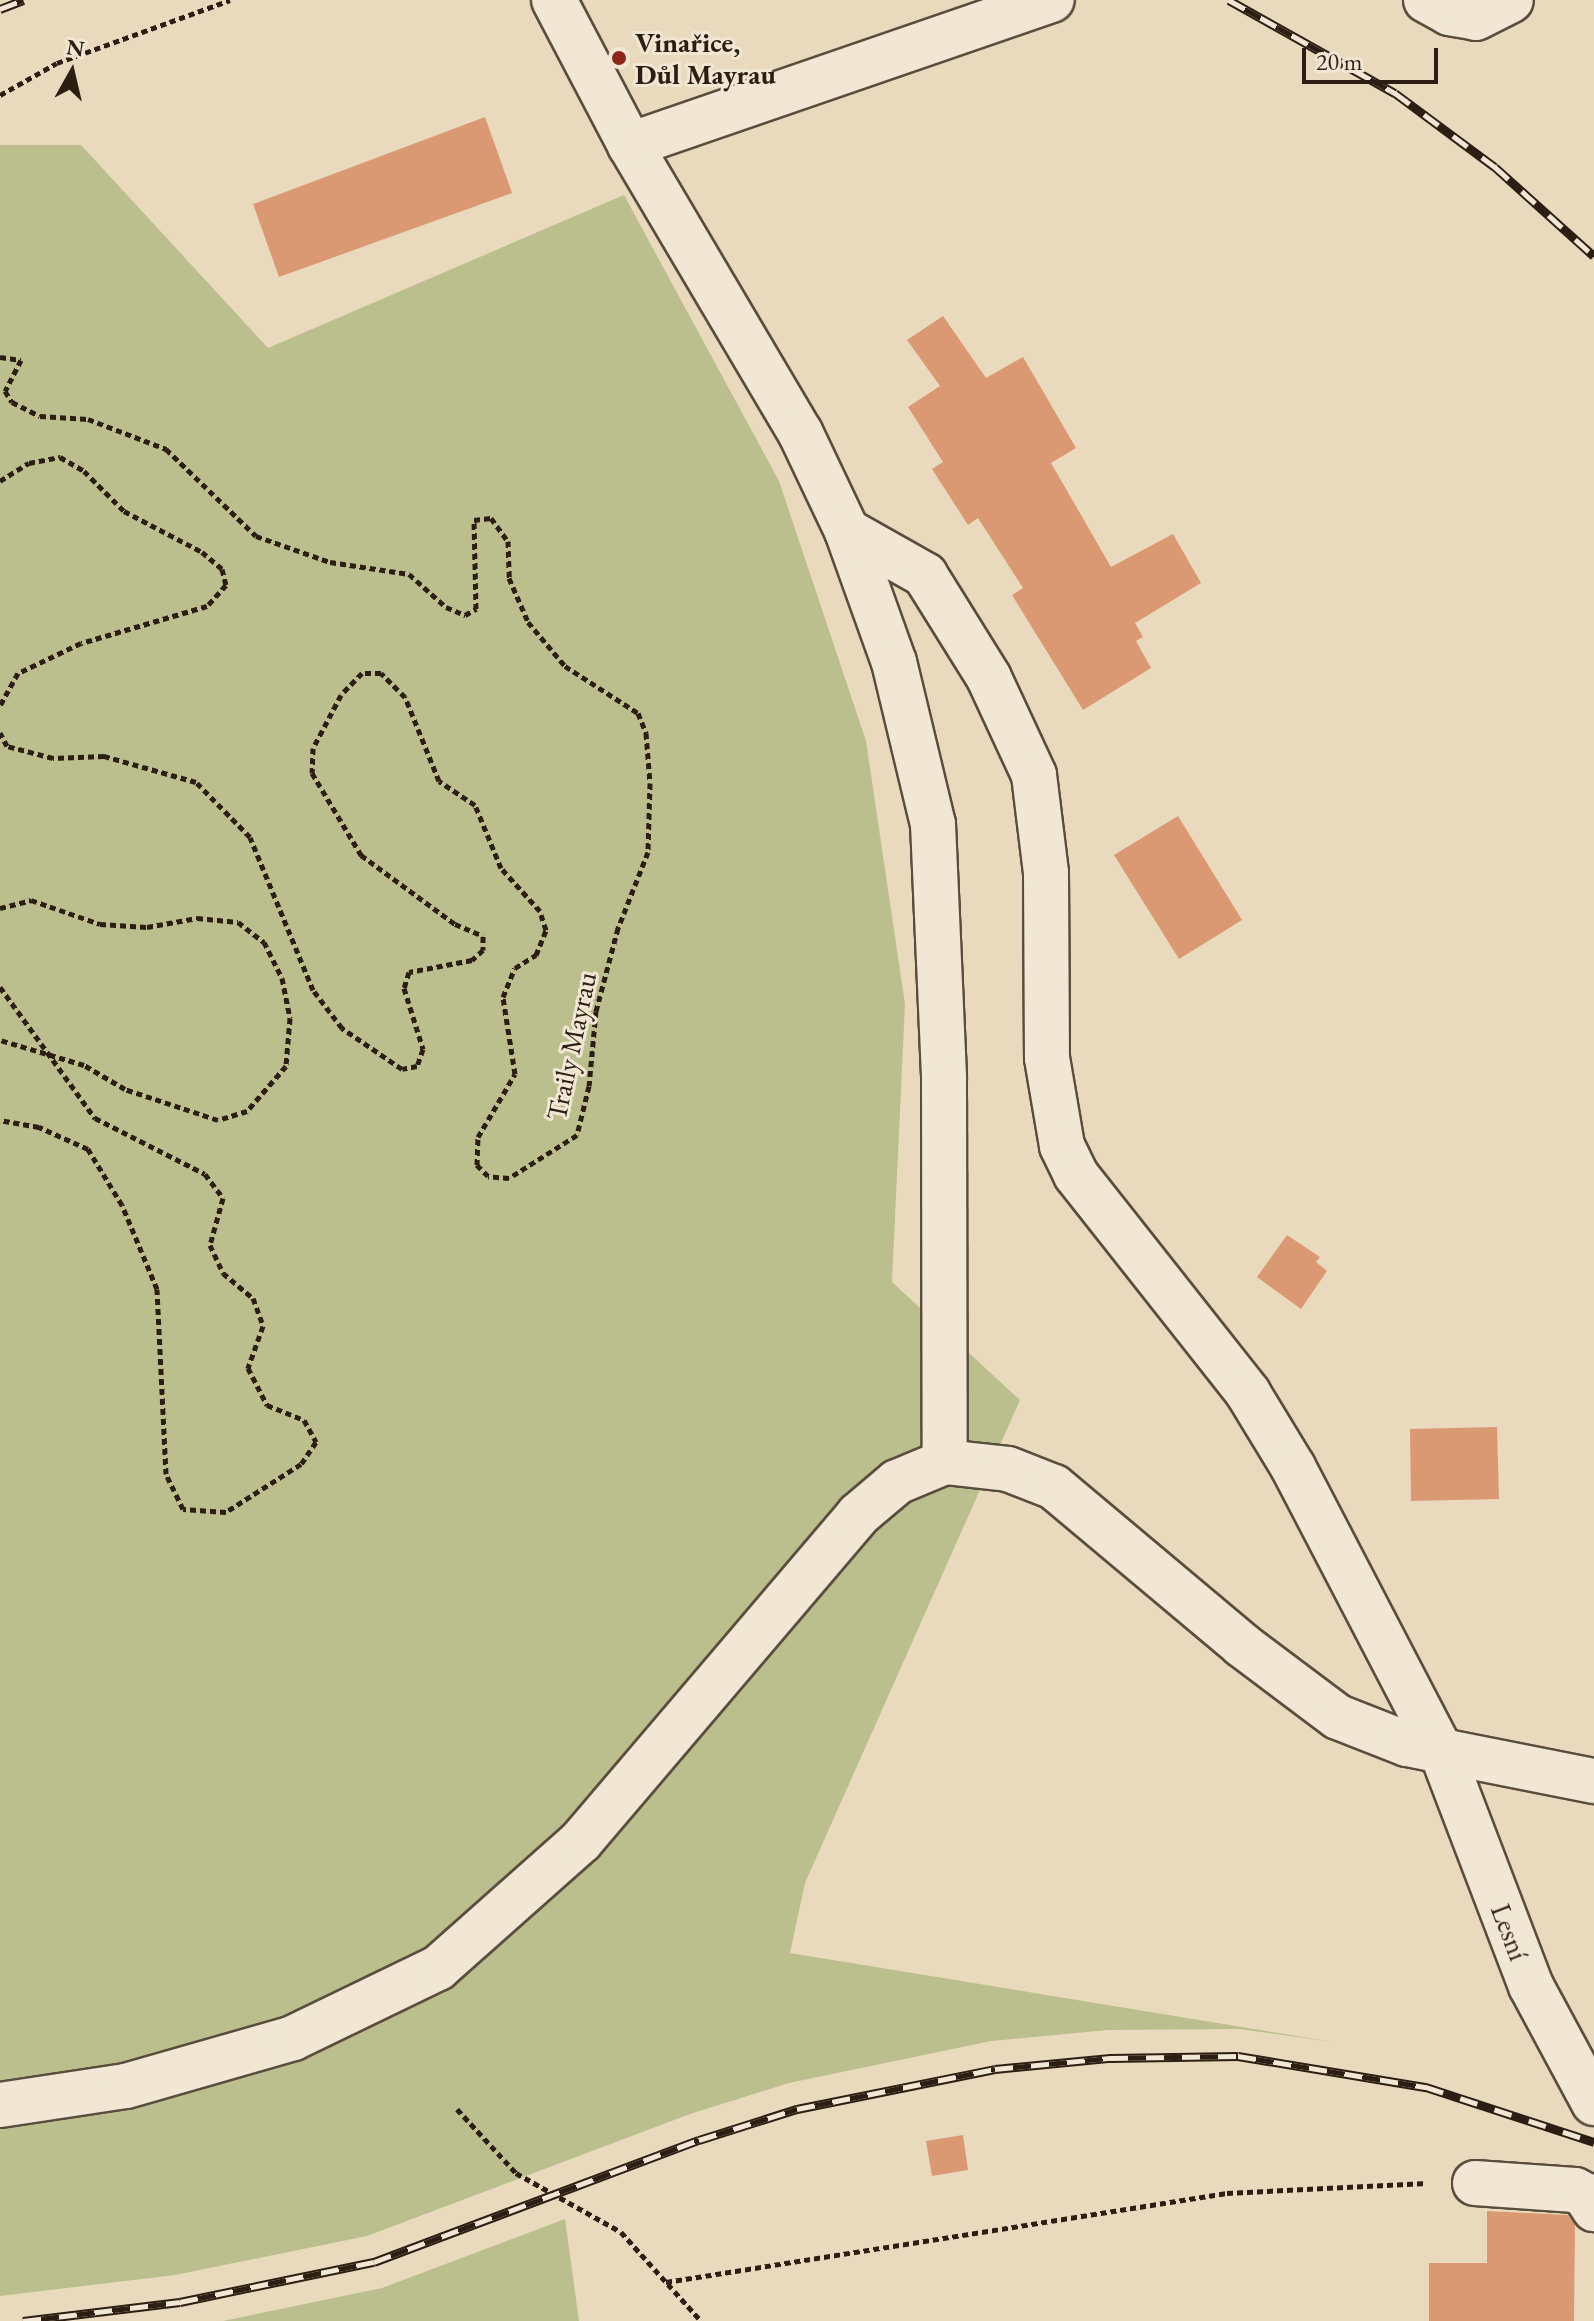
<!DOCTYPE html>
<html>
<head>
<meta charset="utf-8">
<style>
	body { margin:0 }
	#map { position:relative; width:1594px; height:2321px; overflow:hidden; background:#e9dabd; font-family:"EB Garamond",serif }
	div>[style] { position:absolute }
	.green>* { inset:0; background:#bbbe8d }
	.building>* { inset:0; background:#db9973 }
	.path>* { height:5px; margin-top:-2.5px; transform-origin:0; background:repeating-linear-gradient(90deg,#2c1e12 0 6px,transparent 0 10px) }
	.roads { filter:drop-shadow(2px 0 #5b4d3d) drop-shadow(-2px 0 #5b4d3d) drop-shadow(0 2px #5b4d3d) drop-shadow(0 -2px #5b4d3d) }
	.minor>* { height:44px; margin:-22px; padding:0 22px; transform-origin:22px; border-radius:22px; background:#f1e7d4 }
	.rail>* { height:9px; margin-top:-4.5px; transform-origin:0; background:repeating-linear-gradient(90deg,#f1e7d4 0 18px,#2c1e12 0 36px); box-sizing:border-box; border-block:2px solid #2c1e12 }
	.dots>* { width:22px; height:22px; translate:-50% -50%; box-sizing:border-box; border:4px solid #f1e7d4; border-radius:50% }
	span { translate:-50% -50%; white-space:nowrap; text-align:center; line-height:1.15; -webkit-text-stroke:6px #f1e7d4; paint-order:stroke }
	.poi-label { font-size:28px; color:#2c1e12; font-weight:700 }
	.left { translate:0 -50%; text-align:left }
	.street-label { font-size:28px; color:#2c1e12 }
	.north { position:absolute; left:32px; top:32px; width:80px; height:80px; -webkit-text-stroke:6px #f1e7d4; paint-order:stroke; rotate:8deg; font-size:22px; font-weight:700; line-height:32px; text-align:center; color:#2c1e12 }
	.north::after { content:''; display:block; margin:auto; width:28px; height:36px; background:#2c1e12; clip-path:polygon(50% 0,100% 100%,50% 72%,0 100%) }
	.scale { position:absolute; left:1302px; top:48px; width:136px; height:36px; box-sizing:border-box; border:4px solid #2c1e12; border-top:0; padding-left:10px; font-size:24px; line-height:28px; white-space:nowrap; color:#2c1e12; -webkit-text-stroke:6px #f1e7d4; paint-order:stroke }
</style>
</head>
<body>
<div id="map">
	<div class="green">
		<i style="clip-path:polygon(0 145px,81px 145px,268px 348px,624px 195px,779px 481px,866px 741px,905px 1004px,892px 1282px,1020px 1400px,805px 1883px,790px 1953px,1333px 2042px,1239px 2029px,1108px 2030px,991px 2041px,789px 2083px,690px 2114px,367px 2236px,175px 2275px,0 2296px)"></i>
		<i style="clip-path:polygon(565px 2219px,579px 2321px,223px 2321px,382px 2288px)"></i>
	</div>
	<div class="building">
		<i style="clip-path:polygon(485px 117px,512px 193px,279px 277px,253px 204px)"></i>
		<i style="clip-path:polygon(943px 316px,986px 378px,1023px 357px,1076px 448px,1051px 463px,1111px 567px,1173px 534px,1201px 583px,1135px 623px,1143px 637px,1136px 641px,1151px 668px,1083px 710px,1012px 595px,1023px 588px,978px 518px,968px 525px,932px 469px,943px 462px,908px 407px,940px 386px,907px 340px)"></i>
		<i style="clip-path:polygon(1178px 816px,1242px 920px,1179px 959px,1114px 855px)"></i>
		<i style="clip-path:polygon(1287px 1235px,1320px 1257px,1316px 1262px,1327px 1271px,1301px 1309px,1257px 1277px)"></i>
		<i style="clip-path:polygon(1497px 1427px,1499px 1499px,1411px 1501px,1410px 1429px)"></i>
		<i style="clip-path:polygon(963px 2135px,968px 2170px,932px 2176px,926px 2141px)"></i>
		<i style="clip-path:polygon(1487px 2211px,1568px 2215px,1575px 2224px,1574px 2321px,1429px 2321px,1429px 2263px,1487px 2263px)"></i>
	</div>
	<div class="path">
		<i style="left:0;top:95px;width:65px;rotate:-29.3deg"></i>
		<i style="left:57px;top:63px;width:184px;rotate:-20deg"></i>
		<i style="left:0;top:357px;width:21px;rotate:8deg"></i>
		<i style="left:21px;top:360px;width:35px;rotate:117deg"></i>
		<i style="left:5px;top:391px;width:13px;rotate:58deg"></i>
		<i style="left:12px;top:402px;width:31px;rotate:27deg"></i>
		<i style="left:40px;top:416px;width:48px;rotate:3.6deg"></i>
		<i style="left:88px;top:419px;width:84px;rotate:21deg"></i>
		<i style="left:166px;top:449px;width:125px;rotate:44deg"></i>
		<i style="left:256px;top:536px;width:78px;rotate:19.4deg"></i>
		<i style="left:330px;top:562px;width:80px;rotate:8.6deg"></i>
		<i style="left:409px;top:574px;width:50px;rotate:41.7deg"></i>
		<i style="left:446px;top:607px;width:21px;rotate:23deg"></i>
		<i style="left:465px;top:615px;width:13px;rotate:-29deg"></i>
		<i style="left:476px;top:609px;width:89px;rotate:-91.3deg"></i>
		<i style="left:474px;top:520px;width:17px;rotate:-7deg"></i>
		<i style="left:491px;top:518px;width:29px;rotate:54deg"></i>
		<i style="left:508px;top:541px;width:37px;rotate:88deg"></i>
		<i style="left:509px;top:578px;width:48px;rotate:66.6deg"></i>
		<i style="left:528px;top:622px;width:57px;rotate:49.9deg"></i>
		<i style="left:565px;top:666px;width:87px;rotate:32.8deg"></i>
		<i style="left:638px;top:713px;width:22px;rotate:68deg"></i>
		<i style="left:646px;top:733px;width:50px;rotate:85.4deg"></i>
		<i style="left:650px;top:783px;width:69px;rotate:91.7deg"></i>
		<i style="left:648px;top:852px;width:82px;rotate:111.5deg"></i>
		<i style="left:618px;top:928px;width:86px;rotate:104.8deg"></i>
		<i style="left:596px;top:1011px;width:75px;rotate:95.3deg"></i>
		<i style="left:589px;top:1086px;width:50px;rotate:103.8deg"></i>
		<i style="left:577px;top:1135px;width:80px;rotate:147.7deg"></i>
		<i style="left:509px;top:1178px;width:21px;rotate:-175deg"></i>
		<i style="left:488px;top:1176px;width:16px;rotate:-135deg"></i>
		<i style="left:477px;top:1165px;width:28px;rotate:-88deg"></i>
		<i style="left:478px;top:1137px;width:73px;rotate:-59.6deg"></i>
		<i style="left:515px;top:1074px;width:78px;rotate:-98.9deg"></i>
		<i style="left:503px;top:997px;width:31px;rotate:-68deg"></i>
		<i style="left:515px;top:968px;width:25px;rotate:-32deg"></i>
		<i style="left:536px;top:955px;width:27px;rotate:-68deg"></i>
		<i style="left:546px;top:930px;width:20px;rotate:-108deg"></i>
		<i style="left:540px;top:911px;width:58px;rotate:-132.2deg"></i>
		<i style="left:501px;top:868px;width:68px;rotate:-112.4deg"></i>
		<i style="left:475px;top:805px;width:43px;rotate:-146.3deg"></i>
		<i style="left:439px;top:781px;width:91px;rotate:-112deg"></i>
		<i style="left:405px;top:697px;width:34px;rotate:-135deg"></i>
		<i style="left:381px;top:673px;width:19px;rotate:180deg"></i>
		<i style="left:362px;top:673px;width:30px;rotate:134deg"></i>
		<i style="left:341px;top:695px;width:60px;rotate:117.8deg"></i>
		<i style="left:313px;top:748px;width:25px;rotate:92deg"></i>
		<i style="left:312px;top:773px;width:96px;rotate:59.1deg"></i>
		<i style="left:361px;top:855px;width:117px;rotate:36.3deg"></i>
		<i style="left:455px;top:924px;width:30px;rotate:23deg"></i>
		<i style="left:483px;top:936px;width:14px;rotate:90deg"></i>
		<i style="left:483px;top:950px;width:15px;rotate:138deg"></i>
		<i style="left:472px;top:960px;width:64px;rotate:169.2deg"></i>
		<i style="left:409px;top:972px;width:17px;rotate:107deg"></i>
		<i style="left:404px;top:988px;width:64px;rotate:72.7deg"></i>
		<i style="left:423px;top:1049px;width:18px;rotate:109deg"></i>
		<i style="left:417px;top:1066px;width:15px;rotate:169deg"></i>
		<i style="left:402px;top:1069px;width:73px;rotate:-145.7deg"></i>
		<i style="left:342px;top:1028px;width:48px;rotate:-127.3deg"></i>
		<i style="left:313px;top:990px;width:165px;rotate:-112.4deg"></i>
		<i style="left:250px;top:837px;width:77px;rotate:-134.5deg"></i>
		<i style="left:196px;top:782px;width:96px;rotate:-164.2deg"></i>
		<i style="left:104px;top:756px;width:51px;rotate:177.8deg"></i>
		<i style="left:53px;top:758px;width:48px;rotate:-165.4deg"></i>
		<i style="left:7px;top:746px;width:15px;rotate:-118deg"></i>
		<i style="left:0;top:481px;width:34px;rotate:-32deg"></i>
		<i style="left:29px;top:463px;width:32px;rotate:-11deg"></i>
		<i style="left:60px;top:457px;width:28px;rotate:30deg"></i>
		<i style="left:84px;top:471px;width:57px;rotate:45deg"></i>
		<i style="left:124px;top:511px;width:88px;rotate:27.7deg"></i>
		<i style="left:202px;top:552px;width:26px;rotate:40deg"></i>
		<i style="left:222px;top:569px;width:16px;rotate:76deg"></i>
		<i style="left:226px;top:585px;width:28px;rotate:132deg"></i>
		<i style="left:207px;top:606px;width:131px;rotate:163.6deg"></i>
		<i style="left:81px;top:643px;width:70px;rotate:154.5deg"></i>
		<i style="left:18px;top:673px;width:38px;rotate:119deg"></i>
		<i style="left:0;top:908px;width:32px;rotate:-14deg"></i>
		<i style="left:31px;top:900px;width:73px;rotate:19.2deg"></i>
		<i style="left:100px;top:924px;width:47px;rotate:3.7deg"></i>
		<i style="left:147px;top:927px;width:51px;rotate:-10.2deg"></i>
		<i style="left:197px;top:918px;width:41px;rotate:5.6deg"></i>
		<i style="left:238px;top:922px;width:33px;rotate:38deg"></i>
		<i style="left:264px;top:942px;width:40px;rotate:63.4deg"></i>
		<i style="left:282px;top:978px;width:41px;rotate:78.7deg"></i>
		<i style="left:290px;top:1018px;width:48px;rotate:94.8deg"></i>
		<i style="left:286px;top:1066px;width:60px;rotate:130.9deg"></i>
		<i style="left:247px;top:1111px;width:30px;rotate:163deg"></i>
		<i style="left:218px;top:1120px;width:98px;rotate:-161.6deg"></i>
		<i style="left:125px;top:1089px;width:48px;rotate:-149.7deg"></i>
		<i style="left:84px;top:1065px;width:88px;rotate:-163.4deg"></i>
		<i style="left:0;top:987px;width:162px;rotate:54.1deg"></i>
		<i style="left:95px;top:1118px;width:123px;rotate:27deg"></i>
		<i style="left:205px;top:1174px;width:30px;rotate:53deg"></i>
		<i style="left:223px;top:1198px;width:49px;rotate:105.5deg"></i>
		<i style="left:210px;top:1245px;width:31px;rotate:65deg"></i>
		<i style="left:223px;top:1273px;width:39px;rotate:40deg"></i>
		<i style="left:253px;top:1298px;width:30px;rotate:70deg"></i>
		<i style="left:263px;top:1326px;width:45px;rotate:109.7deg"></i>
		<i style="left:248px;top:1368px;width:42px;rotate:62.8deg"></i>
		<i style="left:267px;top:1405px;width:40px;rotate:22deg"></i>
		<i style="left:304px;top:1420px;width:25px;rotate:61deg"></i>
		<i style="left:316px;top:1442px;width:27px;rotate:124deg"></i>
		<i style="left:301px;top:1464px;width:89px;rotate:147.4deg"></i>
		<i style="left:226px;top:1512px;width:43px;rotate:-176deg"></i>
		<i style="left:183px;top:1509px;width:39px;rotate:-116deg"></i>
		<i style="left:166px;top:1474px;width:185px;rotate:-92.8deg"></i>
		<i style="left:157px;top:1289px;width:91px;rotate:-112.6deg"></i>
		<i style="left:122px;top:1205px;width:66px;rotate:-121.3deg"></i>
		<i style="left:88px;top:1149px;width:54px;rotate:-155.8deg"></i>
		<i style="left:39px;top:1127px;width:40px;rotate:-170deg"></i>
		<i style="left:457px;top:2109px;width:87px;rotate:47.3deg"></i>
		<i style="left:516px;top:2173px;width:120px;rotate:29.3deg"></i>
		<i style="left:621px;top:2232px;width:120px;rotate:48deg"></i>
		<i style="left:666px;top:2282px;width:568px;rotate:-9.01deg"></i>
		<i style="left:1227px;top:2193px;width:200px;rotate:-2.9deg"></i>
	</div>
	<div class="roads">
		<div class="minor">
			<i style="left:554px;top:0;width:164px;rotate:62.3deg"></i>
			<i style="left:630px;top:145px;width:334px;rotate:59.4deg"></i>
			<i style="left:800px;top:432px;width:110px;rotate:64.6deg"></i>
			<i style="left:847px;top:531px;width:139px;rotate:70.3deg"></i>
			<i style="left:894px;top:662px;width:167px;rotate:76.5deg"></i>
			<i style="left:933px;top:824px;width:255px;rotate:87.5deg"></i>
			<i style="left:944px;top:1079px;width:383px;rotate:89.9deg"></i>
			<i style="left:1426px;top:0;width:26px;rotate:29deg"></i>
			<i style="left:1449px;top:13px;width:27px;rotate:10deg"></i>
			<i style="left:1476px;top:18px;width:39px;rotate:-27deg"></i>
			<i style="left:630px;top:145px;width:446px;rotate:-19deg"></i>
			<i style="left:847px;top:531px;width:90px;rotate:29.4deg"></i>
			<i style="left:925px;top:575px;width:121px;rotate:58.1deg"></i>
			<i style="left:989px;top:678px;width:107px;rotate:65.1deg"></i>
			<i style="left:1034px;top:775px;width:99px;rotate:83deg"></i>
			<i style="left:1046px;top:873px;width:185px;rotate:89.7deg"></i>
			<i style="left:1047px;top:1058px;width:89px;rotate:80.3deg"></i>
			<i style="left:1062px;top:1146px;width:32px;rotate:64deg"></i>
			<i style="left:1076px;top:1175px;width:278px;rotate:51.7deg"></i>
			<i style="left:1248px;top:1393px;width:87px;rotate:58.7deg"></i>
			<i style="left:1293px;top:1467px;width:322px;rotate:62.5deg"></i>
			<i style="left:1442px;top:1753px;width:249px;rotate:69.1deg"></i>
			<i style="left:1531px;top:1986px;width:133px;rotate:61.7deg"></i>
			<i style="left:0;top:2105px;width:127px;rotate:-8.6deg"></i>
			<i style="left:126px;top:2086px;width:174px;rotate:-16deg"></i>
			<i style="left:293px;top:2038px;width:161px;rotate:-25.8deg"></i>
			<i style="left:438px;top:1968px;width:191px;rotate:-41.6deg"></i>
			<i style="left:581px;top:1841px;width:428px;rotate:-49.6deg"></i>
			<i style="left:858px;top:1515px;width:51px;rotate:-40.2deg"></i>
			<i style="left:897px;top:1482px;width:52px;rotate:-22.6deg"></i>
			<i style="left:945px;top:1462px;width:63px;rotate:6.3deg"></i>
			<i style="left:1008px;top:1469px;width:49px;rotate:21.4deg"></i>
			<i style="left:1054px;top:1487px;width:246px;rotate:40deg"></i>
			<i style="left:1242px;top:1645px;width:120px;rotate:36.9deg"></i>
			<i style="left:1338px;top:1717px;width:74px;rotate:21.4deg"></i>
			<i style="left:1407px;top:1744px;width:191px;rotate:11.2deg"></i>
			<i style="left:1475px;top:2183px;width:100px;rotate:4deg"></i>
			<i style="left:1575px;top:2190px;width:11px;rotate:27deg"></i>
			<i style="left:1585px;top:2195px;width:17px;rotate:57deg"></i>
		</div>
	</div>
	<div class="rail">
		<i style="left:1229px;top:0;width:190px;rotate:29.3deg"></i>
		<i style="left:1395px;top:93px;width:124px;rotate:36.5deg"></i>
		<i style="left:1495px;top:167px;width:133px;rotate:42deg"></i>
		<i style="left:0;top:9px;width:25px;rotate:-21deg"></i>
		<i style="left:23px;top:2321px;width:158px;rotate:-6.9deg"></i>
		<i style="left:180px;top:2302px;width:198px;rotate:-11.7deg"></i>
		<i style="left:374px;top:2262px;width:347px;rotate:-20.6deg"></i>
		<i style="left:699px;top:2140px;width:103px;rotate:-17.6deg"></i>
		<i style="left:797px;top:2109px;width:202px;rotate:-11.4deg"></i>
		<i style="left:995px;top:2069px;width:116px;rotate:-5.5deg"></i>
		<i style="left:1110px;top:2058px;width:128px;rotate:-0.9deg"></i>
		<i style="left:1238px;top:2056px;width:191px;rotate:9.4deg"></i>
		<i style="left:1426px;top:2087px;width:177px;rotate:18.1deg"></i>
	</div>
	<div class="dots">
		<i style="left:619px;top:58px;background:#8f2418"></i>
	</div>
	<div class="poi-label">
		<span class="left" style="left:635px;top:58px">Vinařice,<br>Důl Mayrau</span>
	</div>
	<div class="street-label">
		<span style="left:571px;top:1046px;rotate:-78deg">Traily Mayrau</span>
		<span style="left:1510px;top:1932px;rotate:69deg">Lesní</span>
	</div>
	<div class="north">N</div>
	<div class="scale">20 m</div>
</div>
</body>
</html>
